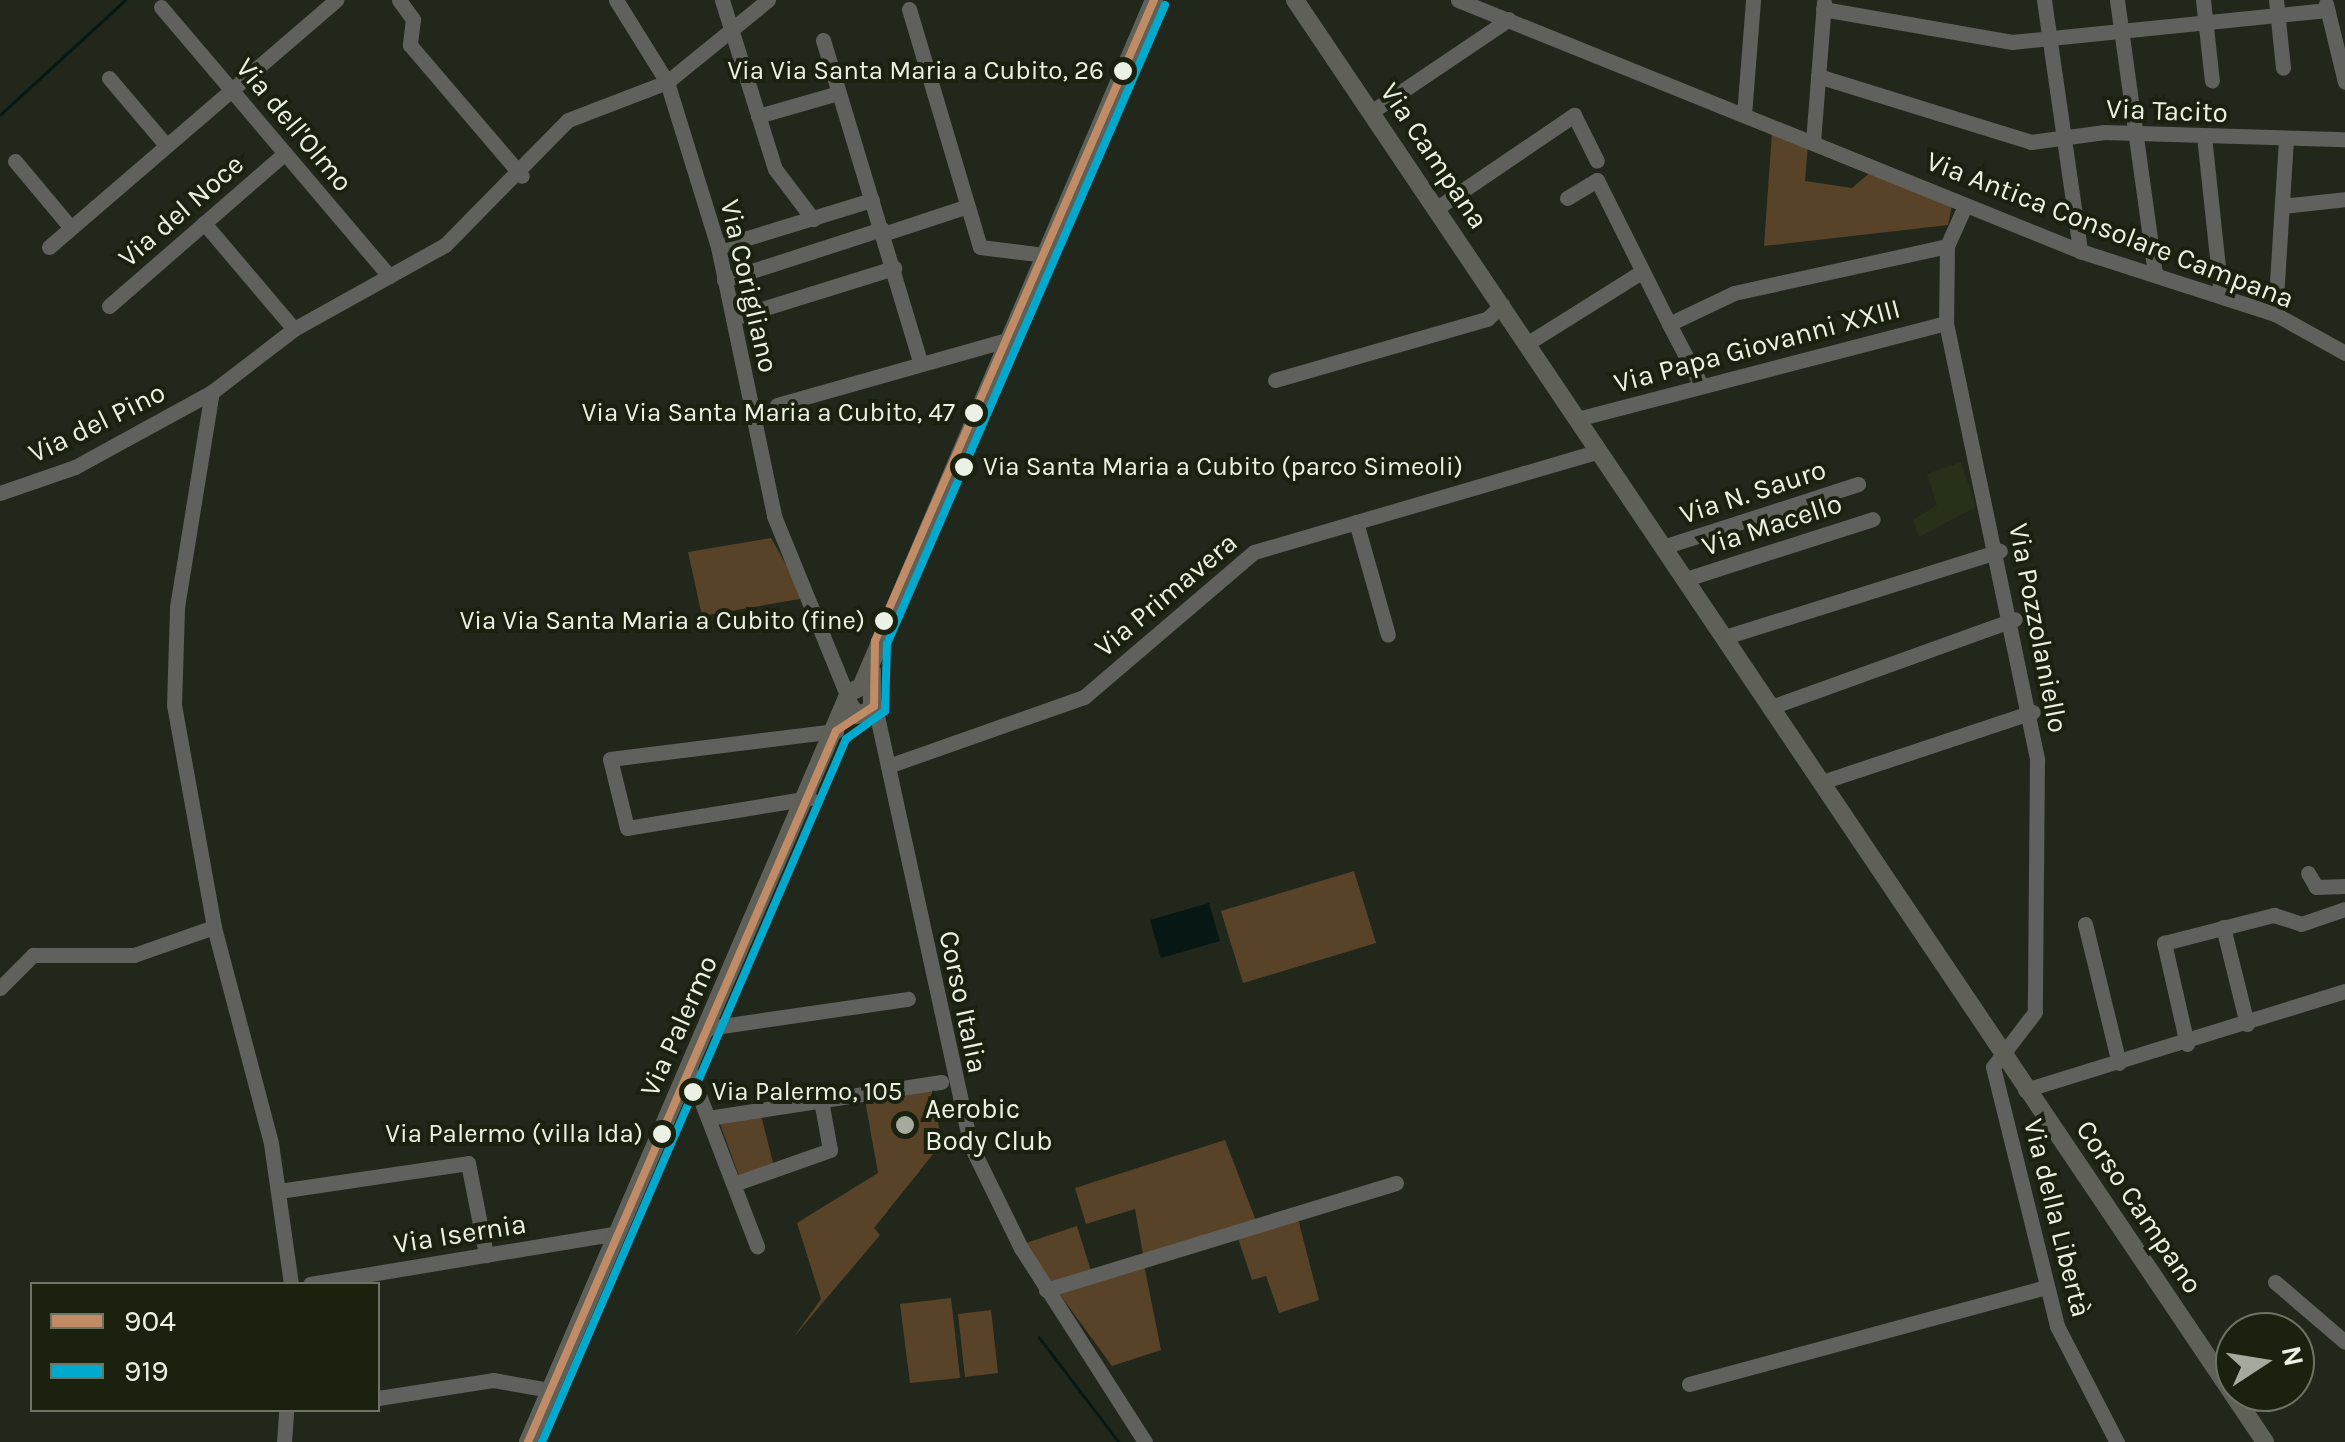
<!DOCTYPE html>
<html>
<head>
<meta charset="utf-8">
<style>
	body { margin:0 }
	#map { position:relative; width:2345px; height:1442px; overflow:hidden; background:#22271c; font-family:Karla,sans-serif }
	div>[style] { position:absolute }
	.built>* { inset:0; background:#273119 }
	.green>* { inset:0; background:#594328 }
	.water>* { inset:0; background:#061714 }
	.stream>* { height:2.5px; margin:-1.25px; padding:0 1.25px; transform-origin:1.25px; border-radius:1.25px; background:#061714 }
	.minor>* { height:15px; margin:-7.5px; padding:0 7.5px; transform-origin:7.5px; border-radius:7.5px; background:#60605c }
	.major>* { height:18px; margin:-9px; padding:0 9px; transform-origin:9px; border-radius:9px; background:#5f6159 }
	.bus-1>* { height:8px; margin:-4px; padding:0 4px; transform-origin:4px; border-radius:4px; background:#c18c65 }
	.bus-2>* { height:8px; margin:-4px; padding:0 4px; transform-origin:4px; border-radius:4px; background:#00a9ce }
	.dots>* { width:28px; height:28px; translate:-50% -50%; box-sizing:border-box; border:5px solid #1a210f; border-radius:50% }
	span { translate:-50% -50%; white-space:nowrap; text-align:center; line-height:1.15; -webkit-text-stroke:8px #1a210f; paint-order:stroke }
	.bus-label { font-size:26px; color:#ebf1e4 }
	.right { translate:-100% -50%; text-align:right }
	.left { translate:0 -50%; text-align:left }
	.street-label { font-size:28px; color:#ebf1e4 }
	.poi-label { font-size:28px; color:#ebf1e4 }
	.legend { position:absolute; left:30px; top:1282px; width:350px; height:130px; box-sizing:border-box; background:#1a210f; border:2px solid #6e7464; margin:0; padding:12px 18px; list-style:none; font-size:30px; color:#ebf1e4 }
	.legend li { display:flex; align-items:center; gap:20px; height:50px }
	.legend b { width:50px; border:2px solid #6e7464 }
	.north { position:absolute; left:2215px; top:1312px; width:100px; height:100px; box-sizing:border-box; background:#1a210f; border:2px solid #6e7464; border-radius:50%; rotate:78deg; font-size:28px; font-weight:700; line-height:40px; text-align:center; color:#ebf1e4 }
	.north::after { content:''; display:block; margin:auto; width:35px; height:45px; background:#a5aa9e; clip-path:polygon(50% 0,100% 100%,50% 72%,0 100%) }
</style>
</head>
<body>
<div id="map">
	<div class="built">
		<i style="clip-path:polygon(1961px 462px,1976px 507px,1919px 537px,1913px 520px,1937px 505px,1927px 474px)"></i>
	</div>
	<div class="green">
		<i style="clip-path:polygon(1772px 132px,1808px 145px,1805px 181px,1852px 188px,1872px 171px,1952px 205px,1948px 225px,1764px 246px)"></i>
		<i style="clip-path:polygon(771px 538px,805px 598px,702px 616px,688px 552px)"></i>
		<i style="clip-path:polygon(1354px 871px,1376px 943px,1243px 983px,1221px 911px)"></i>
		<i style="clip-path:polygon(932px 1090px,942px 1143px,874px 1228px,880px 1235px,793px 1338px,821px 1299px,797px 1223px,878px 1173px,865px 1100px)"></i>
		<i style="clip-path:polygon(761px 1115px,773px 1163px,739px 1176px,719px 1121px)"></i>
		<i style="clip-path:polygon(1225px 1140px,1256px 1221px,1143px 1254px,1135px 1209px,1086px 1224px,1075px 1188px)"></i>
		<i style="clip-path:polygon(1298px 1219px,1319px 1300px,1279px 1313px,1266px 1276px,1252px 1280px,1238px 1238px)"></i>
		<i style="clip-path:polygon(1077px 1226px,1091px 1271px,1051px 1283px,1026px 1243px)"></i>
		<i style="clip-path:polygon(1144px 1265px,1161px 1350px,1112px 1366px,1058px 1292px)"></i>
		<i style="clip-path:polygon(951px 1298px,960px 1378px,910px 1383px,900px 1304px)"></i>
		<i style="clip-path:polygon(991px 1310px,998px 1373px,965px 1377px,958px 1314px)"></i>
	</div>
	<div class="water">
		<i style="clip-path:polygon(1209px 903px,1220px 941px,1161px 958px,1150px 920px)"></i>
	</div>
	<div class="stream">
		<i style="left:0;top:115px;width:170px;rotate:-42.6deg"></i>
		<i style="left:1039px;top:1337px;width:132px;rotate:52.7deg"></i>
	</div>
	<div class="minor">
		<i style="left:399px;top:0;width:24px;rotate:54deg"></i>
		<i style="left:413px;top:19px;width:26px;rotate:97deg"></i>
		<i style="left:410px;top:45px;width:172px;rotate:49.5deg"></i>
		<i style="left:616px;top:0;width:97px;rotate:58.1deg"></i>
		<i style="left:667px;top:82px;width:173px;rotate:72.8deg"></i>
		<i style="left:718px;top:247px;width:275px;rotate:78.2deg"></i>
		<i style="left:774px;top:516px;width:196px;rotate:67.8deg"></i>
		<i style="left:722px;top:0;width:177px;rotate:72.6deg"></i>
		<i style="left:775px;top:169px;width:63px;rotate:52.8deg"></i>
		<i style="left:1458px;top:0;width:671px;rotate:21.98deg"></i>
		<i style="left:2080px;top:251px;width:205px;rotate:17.9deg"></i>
		<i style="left:2275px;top:314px;width:80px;rotate:29.1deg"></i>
		<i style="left:2044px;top:0;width:254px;rotate:81.8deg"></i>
		<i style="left:2117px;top:0;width:277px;rotate:82.1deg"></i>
		<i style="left:2203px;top:0;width:81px;rotate:83.7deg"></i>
		<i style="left:2276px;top:0;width:68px;rotate:84.1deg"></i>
		<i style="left:2326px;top:4px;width:80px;rotate:76.3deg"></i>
		<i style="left:161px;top:7px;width:353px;rotate:49.7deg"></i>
		<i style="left:909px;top:9px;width:248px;rotate:73.4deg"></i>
		<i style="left:980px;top:247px;width:64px;rotate:7.1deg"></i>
		<i style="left:1823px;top:9px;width:192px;rotate:9.9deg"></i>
		<i style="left:2012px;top:42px;width:317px;rotate:-5.8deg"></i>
		<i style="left:823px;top:40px;width:338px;rotate:73.2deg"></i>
		<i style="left:1818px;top:76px;width:223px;rotate:17.2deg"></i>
		<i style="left:2031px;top:142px;width:74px;rotate:-7.8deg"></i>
		<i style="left:2104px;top:132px;width:241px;rotate:1.7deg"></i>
		<i style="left:109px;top:78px;width:88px;rotate:49.6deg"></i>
		<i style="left:1371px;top:112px;width:166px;rotate:-34deg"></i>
		<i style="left:1744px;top:115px;width:115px;rotate:-85.5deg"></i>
		<i style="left:758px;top:116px;width:83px;rotate:-16deg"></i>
		<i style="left:2204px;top:136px;width:161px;rotate:83.9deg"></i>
		<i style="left:1813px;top:142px;width:140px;rotate:-85.5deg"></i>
		<i style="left:15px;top:161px;width:87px;rotate:50.1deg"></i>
		<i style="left:1567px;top:198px;width:35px;rotate:-31deg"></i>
		<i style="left:1597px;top:180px;width:161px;rotate:63.4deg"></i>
		<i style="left:1669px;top:324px;width:72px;rotate:-25.5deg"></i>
		<i style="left:1734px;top:293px;width:218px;rotate:-12.4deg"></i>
		<i style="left:1965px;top:206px;width:44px;rotate:114.2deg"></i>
		<i style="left:1947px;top:246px;width:77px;rotate:90.7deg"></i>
		<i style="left:1946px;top:323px;width:446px;rotate:78.2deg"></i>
		<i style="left:2037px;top:760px;width:252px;rotate:90.5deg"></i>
		<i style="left:2035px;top:1012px;width:69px;rotate:127.4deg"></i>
		<i style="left:1993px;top:1067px;width:267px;rotate:76.1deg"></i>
		<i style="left:2057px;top:1326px;width:131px;rotate:62.7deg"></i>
		<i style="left:2282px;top:206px;width:63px;rotate:-6.3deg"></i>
		<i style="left:1437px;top:208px;width:166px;rotate:-34.2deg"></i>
		<i style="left:1574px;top:115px;width:51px;rotate:63.4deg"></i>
		<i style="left:204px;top:223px;width:139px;rotate:49.7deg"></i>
		<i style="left:883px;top:234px;width:89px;rotate:-18.2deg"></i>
		<i style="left:49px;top:247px;width:379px;rotate:-40.7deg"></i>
		<i style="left:718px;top:247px;width:161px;rotate:-17deg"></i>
		<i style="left:724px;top:280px;width:166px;rotate:-17.9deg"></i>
		<i style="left:109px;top:306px;width:233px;rotate:-41deg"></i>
		<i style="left:2275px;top:314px;width:174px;rotate:-86.4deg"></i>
		<i style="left:733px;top:318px;width:169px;rotate:-17.3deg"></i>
		<i style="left:1669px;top:324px;width:69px;rotate:62.3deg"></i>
		<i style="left:1528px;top:343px;width:133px;rotate:-32.1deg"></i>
		<i style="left:1275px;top:380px;width:221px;rotate:-16.1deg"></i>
		<i style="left:1487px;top:319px;width:21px;rotate:-43deg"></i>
		<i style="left:777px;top:405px;width:238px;rotate:-15.8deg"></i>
		<i style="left:1581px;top:418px;width:377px;rotate:-14.6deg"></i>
		<i style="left:0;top:493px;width:79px;rotate:-19.1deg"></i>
		<i style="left:75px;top:467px;width:156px;rotate:-28.7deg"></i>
		<i style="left:1356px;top:522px;width:117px;rotate:74.2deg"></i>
		<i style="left:1663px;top:547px;width:205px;rotate:-17.9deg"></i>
		<i style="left:1686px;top:579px;width:196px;rotate:-17.8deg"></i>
		<i style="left:1725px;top:637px;width:288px;rotate:-17.4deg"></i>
		<i style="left:874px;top:702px;width:454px;rotate:77.7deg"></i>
		<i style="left:971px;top:1146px;width:114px;rotate:63.9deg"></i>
		<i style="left:1021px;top:1248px;width:230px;rotate:57.4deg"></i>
		<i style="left:1771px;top:707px;width:259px;rotate:-19.8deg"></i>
		<i style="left:888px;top:766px;width:208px;rotate:-19.4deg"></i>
		<i style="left:1084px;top:697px;width:223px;rotate:-40.5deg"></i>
		<i style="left:1254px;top:552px;width:360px;rotate:-16.3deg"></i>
		<i style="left:1822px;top:782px;width:222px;rotate:-18.4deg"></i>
		<i style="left:810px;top:798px;width:185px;rotate:170.7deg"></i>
		<i style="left:627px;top:828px;width:71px;rotate:-103.8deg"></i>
		<i style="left:610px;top:759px;width:228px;rotate:-7.1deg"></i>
		<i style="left:2308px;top:873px;width:16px;rotate:60deg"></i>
		<i style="left:2316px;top:887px;width:29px;rotate:-2deg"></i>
		<i style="left:2085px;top:924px;width:143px;rotate:76.3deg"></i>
		<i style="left:2223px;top:927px;width:100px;rotate:76.1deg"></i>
		<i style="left:0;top:988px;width:47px;rotate:-45deg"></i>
		<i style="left:33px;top:955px;width:101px"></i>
		<i style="left:134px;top:955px;width:85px;rotate:-19.3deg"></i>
		<i style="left:708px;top:1028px;width:202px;rotate:-8.3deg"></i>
		<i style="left:2187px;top:1044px;width:104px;rotate:-102.8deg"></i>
		<i style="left:2164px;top:943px;width:114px;rotate:-14.3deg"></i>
		<i style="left:2274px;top:915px;width:28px;rotate:18deg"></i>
		<i style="left:2301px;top:924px;width:46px;rotate:-18.8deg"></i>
		<i style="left:689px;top:1069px;width:190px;rotate:69deg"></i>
		<i style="left:2025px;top:1090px;width:335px;rotate:-17.2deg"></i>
		<i style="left:708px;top:1118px;width:236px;rotate:-8.8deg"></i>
		<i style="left:734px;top:1184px;width:102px;rotate:-19.5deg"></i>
		<i style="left:830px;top:1150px;width:51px;rotate:-100.2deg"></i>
		<i style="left:279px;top:1191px;width:191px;rotate:-8.4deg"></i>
		<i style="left:468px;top:1163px;width:94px;rotate:78.9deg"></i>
		<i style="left:2275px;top:1282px;width:92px;rotate:40.6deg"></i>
		<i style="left:291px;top:1284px;width:142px;rotate:-98.1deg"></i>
		<i style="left:271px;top:1143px;width:223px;rotate:-104.8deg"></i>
		<i style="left:214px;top:927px;width:226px;rotate:-100.2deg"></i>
		<i style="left:174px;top:705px;width:98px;rotate:-88.2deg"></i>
		<i style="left:177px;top:607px;width:218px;rotate:-80.8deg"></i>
		<i style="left:212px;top:392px;width:103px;rotate:-37.5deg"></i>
		<i style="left:294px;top:329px;width:173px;rotate:-29.1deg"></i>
		<i style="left:445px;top:245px;width:175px;rotate:-45.5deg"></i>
		<i style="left:568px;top:120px;width:106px;rotate:-21deg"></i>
		<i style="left:667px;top:82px;width:130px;rotate:-39.1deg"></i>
		<i style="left:310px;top:1284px;width:312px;rotate:-9.4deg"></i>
		<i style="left:1046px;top:1290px;width:366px;rotate:-17deg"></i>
		<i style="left:1689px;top:1384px;width:369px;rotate:-15.2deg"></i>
		<i style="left:378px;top:1398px;width:116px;rotate:-8.9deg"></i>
		<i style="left:493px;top:1380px;width:58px;rotate:10deg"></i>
		<i style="left:284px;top:1442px;width:32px;rotate:-86deg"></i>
	</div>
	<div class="major">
		<i style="left:1295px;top:0;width:1738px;rotate:56.07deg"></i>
		<i style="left:861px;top:687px;width:747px;rotate:-66.9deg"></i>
		<i style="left:847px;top:701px;width:17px;rotate:57deg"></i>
		<i style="left:856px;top:715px;width:17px;rotate:-17deg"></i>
		<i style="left:872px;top:710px;width:39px;rotate:-90deg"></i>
		<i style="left:528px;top:1442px;width:815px;rotate:-66.8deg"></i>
		<i style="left:849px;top:693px;width:13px;rotate:-27deg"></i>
	</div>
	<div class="bus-1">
		<i style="left:528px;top:1442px;width:775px;rotate:-66.58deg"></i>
		<i style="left:836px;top:731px;width:45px;rotate:-33.3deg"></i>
		<i style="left:874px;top:706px;width:65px;rotate:-89.1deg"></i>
		<i style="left:875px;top:641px;width:699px;rotate:-66.48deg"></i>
	</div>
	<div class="bus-2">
		<i style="left:542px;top:1442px;width:766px;rotate:-66.61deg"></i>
		<i style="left:846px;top:739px;width:48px;rotate:-35.7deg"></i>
		<i style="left:885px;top:711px;width:67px;rotate:-88.3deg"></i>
		<i style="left:887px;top:644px;width:697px;rotate:-66.49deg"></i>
	</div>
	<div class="dots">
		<i style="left:1123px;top:71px;background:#ebf1e4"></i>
		<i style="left:974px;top:413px;background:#ebf1e4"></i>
		<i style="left:964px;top:467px;background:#ebf1e4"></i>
		<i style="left:884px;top:621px;background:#ebf1e4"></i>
		<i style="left:693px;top:1092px;background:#ebf1e4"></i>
		<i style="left:905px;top:1125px;background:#a5aa9e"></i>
		<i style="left:662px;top:1134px;background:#ebf1e4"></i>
	</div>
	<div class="bus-label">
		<span class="right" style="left:1104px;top:71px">Via Via Santa Maria a Cubito, 26</span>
		<span class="right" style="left:955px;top:413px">Via Via Santa Maria a Cubito, 47</span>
		<span class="left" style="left:983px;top:467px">Via Santa Maria a Cubito (parco Simeoli)</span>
		<span class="right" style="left:865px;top:621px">Via Via Santa Maria a Cubito (fine)</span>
		<span class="left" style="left:712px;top:1092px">Via Palermo, 105</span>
		<span class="right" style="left:643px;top:1134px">Via Palermo (villa Ida)</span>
	</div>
	<div class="street-label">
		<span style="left:2167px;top:111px;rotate:2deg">Via Tacito</span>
		<span style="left:294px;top:125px;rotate:50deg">Via dell'Olmo</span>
		<span style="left:1434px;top:156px;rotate:56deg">Via Campana</span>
		<span style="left:181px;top:211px;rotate:-41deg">Via del Noce</span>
		<span style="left:2110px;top:230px;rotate:21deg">Via Antica Consolare Campana</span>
		<span style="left:749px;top:286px;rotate:77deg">Via Corigliano</span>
		<span style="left:1757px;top:346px;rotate:-15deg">Via Papa Giovanni XXIII</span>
		<span style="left:97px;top:423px;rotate:-26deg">Via del Pino</span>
		<span style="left:1753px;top:492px;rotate:-18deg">Via N. Sauro</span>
		<span style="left:1772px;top:525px;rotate:-18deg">Via Macello</span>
		<span style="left:1166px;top:595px;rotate:-40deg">Via Primavera</span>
		<span style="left:2038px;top:628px;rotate:79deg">Via Pozzolaniello</span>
		<span style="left:963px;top:1002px;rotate:78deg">Corso Italia</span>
		<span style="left:679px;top:1026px;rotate:-66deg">Via Palermo</span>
		<span style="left:2139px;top:1207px;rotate:56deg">Corso Campano</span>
		<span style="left:2057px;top:1218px;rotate:76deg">Via della Libertà</span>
		<span style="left:460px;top:1234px;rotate:-9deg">Via Isernia</span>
	</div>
	<div class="poi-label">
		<span class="left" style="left:925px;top:1125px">Aerobic<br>Body Club</span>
	</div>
	<ul class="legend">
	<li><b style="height:12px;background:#c18c65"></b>904</li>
	<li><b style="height:12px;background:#00a9ce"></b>919</li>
	</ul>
	<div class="north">N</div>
</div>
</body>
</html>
